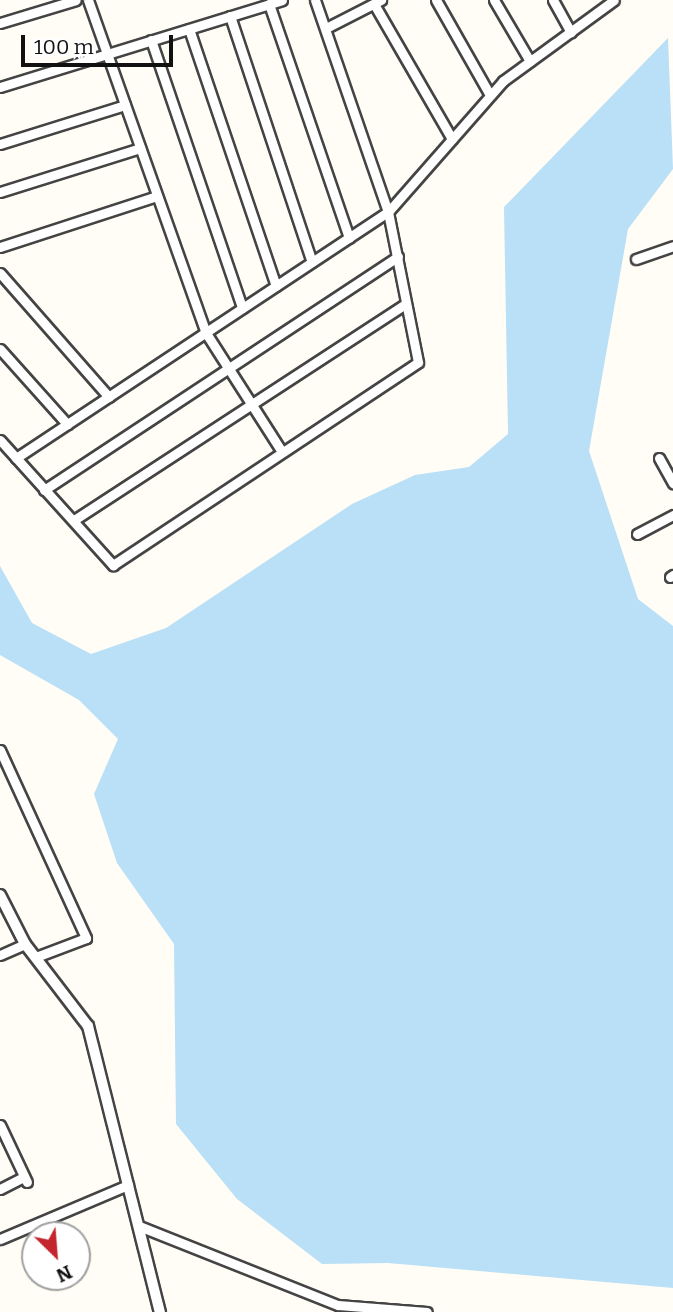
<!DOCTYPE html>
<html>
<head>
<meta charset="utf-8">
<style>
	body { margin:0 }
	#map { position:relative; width:673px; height:1312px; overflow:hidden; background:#fffdf5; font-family:Bitter,serif }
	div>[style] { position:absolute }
	.water>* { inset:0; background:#b9e0f7 }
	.roads { filter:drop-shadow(2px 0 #444) drop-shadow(-2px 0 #444) drop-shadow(0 2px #444) drop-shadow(0 -2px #444) }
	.minor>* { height:9px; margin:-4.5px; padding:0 4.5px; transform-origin:4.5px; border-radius:4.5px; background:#fff }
	.tertiary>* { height:10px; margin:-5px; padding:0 5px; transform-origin:5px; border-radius:5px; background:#fff }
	span { translate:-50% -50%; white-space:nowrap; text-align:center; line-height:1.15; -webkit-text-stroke:7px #fff; paint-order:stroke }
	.north { position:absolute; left:21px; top:1221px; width:70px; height:70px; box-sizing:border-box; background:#fff; border:2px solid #a0a0a0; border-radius:50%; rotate:155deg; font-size:19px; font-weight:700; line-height:28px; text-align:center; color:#111 }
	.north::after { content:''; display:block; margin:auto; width:24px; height:32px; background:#c4262e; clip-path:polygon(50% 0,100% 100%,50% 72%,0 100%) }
	.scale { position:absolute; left:21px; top:35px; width:152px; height:32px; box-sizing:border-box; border:4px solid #111; border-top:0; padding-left:9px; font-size:21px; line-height:24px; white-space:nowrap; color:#111; -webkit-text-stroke:5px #fff; paint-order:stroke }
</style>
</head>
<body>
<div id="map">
	<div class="water">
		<i style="clip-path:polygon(668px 38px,673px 169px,628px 229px,589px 451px,638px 599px,673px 626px,673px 1288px,388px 1263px,322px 1264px,237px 1199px,176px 1124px,174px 944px,117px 863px,94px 794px,118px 739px,79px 700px,0 655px,0 566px,32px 623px,91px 654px,166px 628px,352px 504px,415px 475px,469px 467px,508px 434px,504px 207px)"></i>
	</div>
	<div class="roads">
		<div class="minor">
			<i style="left:88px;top:0;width:353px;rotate:70.5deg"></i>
			<i style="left:206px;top:333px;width:141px;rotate:57.4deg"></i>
			<i style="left:436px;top:0;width:109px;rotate:60.4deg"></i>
			<i style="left:494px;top:0;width:71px;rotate:59.5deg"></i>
			<i style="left:553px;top:0;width:37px;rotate:61deg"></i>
			<i style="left:269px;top:4px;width:247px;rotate:71.1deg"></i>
			<i style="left:374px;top:4px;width:156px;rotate:60deg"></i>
			<i style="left:230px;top:16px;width:259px;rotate:71.6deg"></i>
			<i style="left:0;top:23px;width:79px;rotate:-16.8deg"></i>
			<i style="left:326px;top:28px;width:62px;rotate:-27deg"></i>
			<i style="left:189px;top:29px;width:271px;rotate:71.3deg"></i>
			<i style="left:151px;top:40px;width:283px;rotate:71.2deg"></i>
			<i style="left:0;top:87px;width:295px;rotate:-17.1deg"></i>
			<i style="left:0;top:144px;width:131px;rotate:-17.3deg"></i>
			<i style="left:0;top:192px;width:147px;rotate:-17.4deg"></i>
			<i style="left:0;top:247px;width:165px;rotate:-18deg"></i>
			<i style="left:636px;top:259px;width:39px;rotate:-19deg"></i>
			<i style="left:0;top:273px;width:165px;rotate:48.7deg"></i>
			<i style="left:0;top:349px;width:101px;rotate:48.2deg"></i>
			<i style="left:0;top:440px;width:169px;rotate:47.9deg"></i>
			<i style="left:113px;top:565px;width:366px;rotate:-33.6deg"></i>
			<i style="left:418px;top:362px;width:153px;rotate:-101.3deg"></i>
			<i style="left:388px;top:212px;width:224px;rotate:-109deg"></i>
			<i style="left:16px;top:458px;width:446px;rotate:-33.5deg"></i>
			<i style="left:388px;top:212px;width:174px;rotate:-48.7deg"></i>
			<i style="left:503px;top:81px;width:137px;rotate:-36.1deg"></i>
			<i style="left:659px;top:458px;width:29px;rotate:61deg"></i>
			<i style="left:44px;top:490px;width:424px;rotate:-33.4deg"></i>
			<i style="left:74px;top:520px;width:395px;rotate:-33.1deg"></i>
			<i style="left:637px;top:534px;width:41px;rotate:-27.8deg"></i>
			<i style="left:670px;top:577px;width:4px;rotate:-34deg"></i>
			<i style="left:0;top:750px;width:207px;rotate:65.4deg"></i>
			<i style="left:86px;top:938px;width:53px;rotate:159.2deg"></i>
			<i style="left:0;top:955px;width:27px;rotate:-24deg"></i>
			<i style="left:0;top:1125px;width:63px;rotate:64.7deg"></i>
			<i style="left:0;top:1189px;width:27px;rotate:-27deg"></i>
			<i style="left:139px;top:1226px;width:214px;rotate:21.7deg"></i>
			<i style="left:338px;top:1305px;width:89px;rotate:4.5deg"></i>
			<i style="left:0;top:1239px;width:139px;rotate:-22.9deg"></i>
		</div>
		<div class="tertiary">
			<i style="left:0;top:895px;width:55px;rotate:63deg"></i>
			<i style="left:25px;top:944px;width:103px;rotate:52.5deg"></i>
			<i style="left:88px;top:1026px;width:295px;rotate:75.9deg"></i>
		</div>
	</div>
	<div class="north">N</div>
	<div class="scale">100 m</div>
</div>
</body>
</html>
